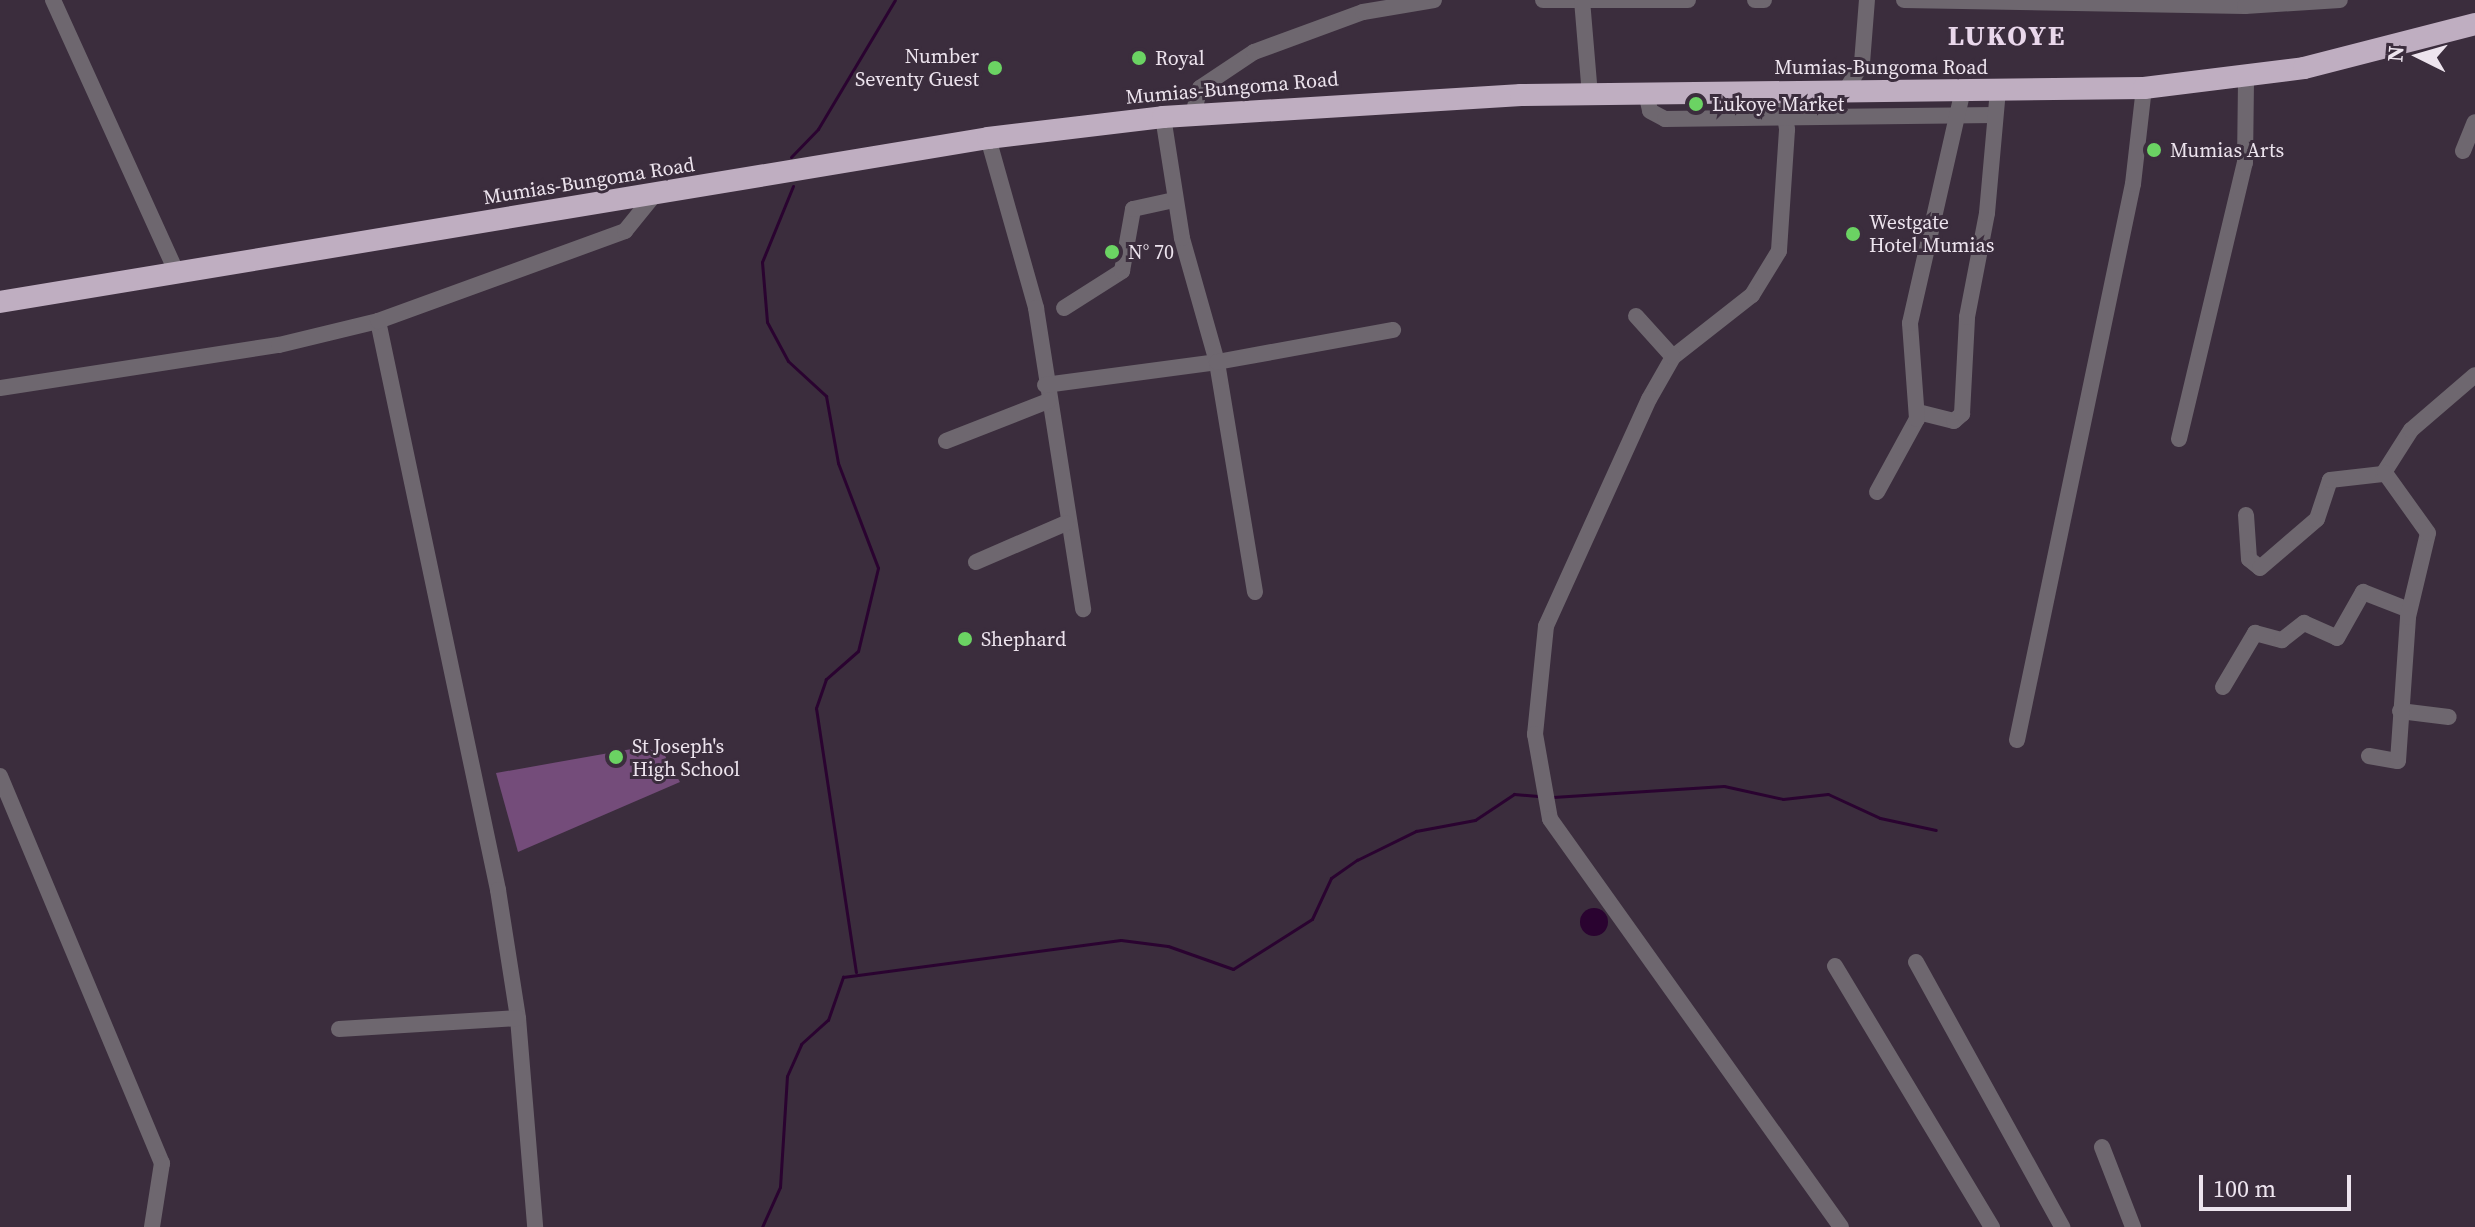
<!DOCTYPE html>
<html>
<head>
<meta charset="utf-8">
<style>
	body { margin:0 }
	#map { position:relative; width:2475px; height:1227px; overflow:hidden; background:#3b2d3d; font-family:"Source Serif 4",serif }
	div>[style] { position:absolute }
	.green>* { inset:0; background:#744c7a }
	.water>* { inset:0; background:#2a0330 }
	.round { border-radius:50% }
	.stream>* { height:3px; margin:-1.5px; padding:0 1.5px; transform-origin:1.5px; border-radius:1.5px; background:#2a0330 }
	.minor>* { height:16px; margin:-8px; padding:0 8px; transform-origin:8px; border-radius:8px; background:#6e676f }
	.highway>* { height:22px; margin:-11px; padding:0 11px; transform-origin:11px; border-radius:11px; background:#bfaec1 }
	.dots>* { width:22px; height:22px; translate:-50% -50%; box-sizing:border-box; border:4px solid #3b2d3d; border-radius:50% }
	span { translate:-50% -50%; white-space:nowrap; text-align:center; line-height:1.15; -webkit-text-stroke:6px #3b2d3d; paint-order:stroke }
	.poi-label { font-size:20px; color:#ede4ee }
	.right { translate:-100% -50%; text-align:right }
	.left { translate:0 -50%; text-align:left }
	.street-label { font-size:20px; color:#ede4ee }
	.district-label { font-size:28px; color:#ead8ec; font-weight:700; letter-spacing:2px }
	.north { position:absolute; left:2379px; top:16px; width:80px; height:80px; -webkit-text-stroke:6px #3b2d3d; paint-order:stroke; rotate:275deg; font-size:22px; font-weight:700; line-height:32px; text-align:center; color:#ede4ee }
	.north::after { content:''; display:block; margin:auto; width:28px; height:36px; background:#ede4ee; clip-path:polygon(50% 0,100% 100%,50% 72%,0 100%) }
	.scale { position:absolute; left:2199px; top:1175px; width:152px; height:36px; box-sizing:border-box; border:4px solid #ede4ee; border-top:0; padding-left:10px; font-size:24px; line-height:28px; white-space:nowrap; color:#ede4ee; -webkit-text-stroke:6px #3b2d3d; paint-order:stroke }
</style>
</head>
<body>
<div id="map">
	<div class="green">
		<i style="clip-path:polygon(643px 747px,664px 754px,680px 782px,518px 852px,496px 773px)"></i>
	</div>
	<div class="water">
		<i class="round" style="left:1580px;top:908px;width:28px;height:28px"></i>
	</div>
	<div class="stream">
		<i style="left:791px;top:157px;width:39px;rotate:-46deg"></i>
		<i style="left:818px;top:129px;width:150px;rotate:-59.2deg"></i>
		<i style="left:793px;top:186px;width:82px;rotate:112.2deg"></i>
		<i style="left:762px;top:262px;width:60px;rotate:85.2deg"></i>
		<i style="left:767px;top:322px;width:44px;rotate:61.7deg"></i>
		<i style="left:788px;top:361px;width:52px;rotate:42.6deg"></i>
		<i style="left:826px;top:396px;width:68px;rotate:79.8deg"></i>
		<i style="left:838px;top:463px;width:112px;rotate:69.1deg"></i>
		<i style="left:878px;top:568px;width:85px;rotate:103.5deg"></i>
		<i style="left:858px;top:651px;width:43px;rotate:138.8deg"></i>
		<i style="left:826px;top:679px;width:31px;rotate:109deg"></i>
		<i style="left:816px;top:708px;width:267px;rotate:81.4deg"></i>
		<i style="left:1553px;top:797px;width:171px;rotate:-3.7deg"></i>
		<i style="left:1724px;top:786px;width:60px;rotate:12.4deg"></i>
		<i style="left:1783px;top:799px;width:45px;rotate:-6.3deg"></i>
		<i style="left:1828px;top:794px;width:57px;rotate:24.8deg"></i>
		<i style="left:1880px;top:818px;width:57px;rotate:12.1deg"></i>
		<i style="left:762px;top:1227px;width:44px;rotate:-65.8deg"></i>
		<i style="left:780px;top:1187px;width:111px;rotate:-86.4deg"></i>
		<i style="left:787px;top:1076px;width:35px;rotate:-66deg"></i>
		<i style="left:801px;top:1044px;width:36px;rotate:-42deg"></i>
		<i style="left:828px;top:1020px;width:46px;rotate:-70.8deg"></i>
		<i style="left:843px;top:977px;width:280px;rotate:-7.6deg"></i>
		<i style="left:1121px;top:940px;width:47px;rotate:7.3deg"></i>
		<i style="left:1168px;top:946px;width:69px;rotate:19.5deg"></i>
		<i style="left:1233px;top:969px;width:93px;rotate:-32.3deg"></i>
		<i style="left:1312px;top:919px;width:45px;rotate:-65.1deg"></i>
		<i style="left:1331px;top:878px;width:32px;rotate:-35deg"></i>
		<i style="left:1357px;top:860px;width:66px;rotate:-26.2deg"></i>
		<i style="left:1416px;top:831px;width:60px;rotate:-10.6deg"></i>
		<i style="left:1475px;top:820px;width:47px;rotate:-33.7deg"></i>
		<i style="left:1514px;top:794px;width:24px;rotate:5deg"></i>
	</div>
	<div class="minor">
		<i style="left:53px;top:0;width:302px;rotate:65.6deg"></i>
		<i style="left:1543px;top:0;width:145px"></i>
		<i style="left:1582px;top:0;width:95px;rotate:85.2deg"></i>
		<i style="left:1755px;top:0;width:9px"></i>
		<i style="left:1904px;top:0;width:341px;rotate:1deg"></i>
		<i style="left:2245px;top:6px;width:95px;rotate:-3.6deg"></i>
		<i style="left:1846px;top:90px;width:31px;rotate:-59deg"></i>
		<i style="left:1862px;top:63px;width:63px;rotate:-85.5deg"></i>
		<i style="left:1781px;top:91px;width:39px;rotate:81deg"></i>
		<i style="left:1787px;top:130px;width:121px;rotate:93.8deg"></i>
		<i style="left:1779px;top:251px;width:52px;rotate:121.5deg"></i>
		<i style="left:1752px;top:295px;width:100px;rotate:141.9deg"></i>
		<i style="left:1673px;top:357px;width:48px;rotate:119.7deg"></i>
		<i style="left:1649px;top:399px;width:249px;rotate:114.4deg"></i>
		<i style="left:1546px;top:626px;width:109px;rotate:95.8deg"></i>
		<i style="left:1535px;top:734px;width:86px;rotate:80deg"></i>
		<i style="left:1550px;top:819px;width:501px;rotate:54.5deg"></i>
		<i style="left:1646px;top:93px;width:18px;rotate:77deg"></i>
		<i style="left:1650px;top:111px;width:17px;rotate:28deg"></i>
		<i style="left:1665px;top:119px;width:330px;rotate:-0.7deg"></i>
		<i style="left:1193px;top:114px;width:27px;rotate:-75deg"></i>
		<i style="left:1200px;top:88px;width:65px;rotate:-33.7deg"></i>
		<i style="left:1254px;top:52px;width:116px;rotate:-20.2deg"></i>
		<i style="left:1363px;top:12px;width:72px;rotate:-9.6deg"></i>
		<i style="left:988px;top:138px;width:177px;rotate:74.2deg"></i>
		<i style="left:1036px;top:308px;width:305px;rotate:81.1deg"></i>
		<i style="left:2463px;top:151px;width:31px;rotate:-68deg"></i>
		<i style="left:1064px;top:308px;width:69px;rotate:-32.5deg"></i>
		<i style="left:1122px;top:271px;width:63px;rotate:-79.9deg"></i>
		<i style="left:1133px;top:209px;width:42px;rotate:-12.4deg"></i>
		<i style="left:1636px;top:316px;width:55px;rotate:47.9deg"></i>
		<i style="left:378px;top:321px;width:582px;rotate:78.09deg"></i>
		<i style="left:498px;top:890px;width:130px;rotate:81.1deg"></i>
		<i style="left:518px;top:1018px;width:210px;rotate:85.3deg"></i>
		<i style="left:1045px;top:385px;width:174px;rotate:-7.6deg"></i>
		<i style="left:1217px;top:362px;width:129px;rotate:-105.8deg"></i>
		<i style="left:1182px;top:238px;width:122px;rotate:-98.9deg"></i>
		<i style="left:0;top:388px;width:282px;rotate:-8.8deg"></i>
		<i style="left:279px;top:345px;width:102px;rotate:-13.6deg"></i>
		<i style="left:378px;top:321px;width:263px;rotate:-20deg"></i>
		<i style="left:625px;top:231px;width:48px;rotate:-51deg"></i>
		<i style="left:1918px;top:412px;width:37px;rotate:14deg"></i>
		<i style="left:1954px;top:421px;width:11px;rotate:-41deg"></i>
		<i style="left:1962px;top:414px;width:97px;rotate:-87deg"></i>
		<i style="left:1967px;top:317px;width:106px;rotate:-79.1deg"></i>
		<i style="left:1987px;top:213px;width:123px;rotate:-84.9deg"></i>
		<i style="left:2179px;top:439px;width:284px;rotate:-76.6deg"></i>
		<i style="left:2245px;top:163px;width:86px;rotate:-89.3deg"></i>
		<i style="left:946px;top:441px;width:110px;rotate:-21.4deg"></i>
		<i style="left:1877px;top:492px;width:83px;rotate:-61.3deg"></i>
		<i style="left:1917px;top:419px;width:96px;rotate:-94.2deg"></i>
		<i style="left:1910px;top:323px;width:239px;rotate:-77.2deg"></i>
		<i style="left:2246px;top:515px;width:44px;rotate:86.1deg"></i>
		<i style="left:2249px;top:559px;width:14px;rotate:39deg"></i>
		<i style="left:2260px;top:568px;width:75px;rotate:-40.7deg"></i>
		<i style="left:2317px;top:519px;width:41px;rotate:-71.6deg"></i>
		<i style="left:2330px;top:480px;width:53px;rotate:-6.5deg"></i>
		<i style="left:2383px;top:474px;width:52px;rotate:-57.5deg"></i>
		<i style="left:2411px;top:430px;width:84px;rotate:-40.7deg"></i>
		<i style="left:976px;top:562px;width:98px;rotate:-23.4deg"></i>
		<i style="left:1255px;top:592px;width:233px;rotate:-99.4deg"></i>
		<i style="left:1217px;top:362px;width:179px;rotate:-10.3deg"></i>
		<i style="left:2223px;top:687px;width:63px;rotate:-59.3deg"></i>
		<i style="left:2255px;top:633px;width:28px;rotate:15deg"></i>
		<i style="left:2282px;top:640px;width:28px;rotate:-38deg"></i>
		<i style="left:2304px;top:623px;width:36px;rotate:24deg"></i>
		<i style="left:2337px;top:638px;width:53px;rotate:-60.5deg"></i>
		<i style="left:2363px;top:592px;width:49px;rotate:21.4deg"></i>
		<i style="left:2400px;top:711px;width:49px;rotate:7deg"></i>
		<i style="left:2017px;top:740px;width:568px;rotate:-78.22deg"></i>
		<i style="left:2133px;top:184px;width:97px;rotate:-83.5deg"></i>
		<i style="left:2369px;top:756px;width:29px;rotate:10deg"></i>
		<i style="left:2398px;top:761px;width:144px;rotate:-86deg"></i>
		<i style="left:2408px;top:617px;width:86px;rotate:-76.6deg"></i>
		<i style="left:2428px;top:533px;width:74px;rotate:-125.6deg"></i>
		<i style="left:0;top:776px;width:420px;rotate:67.3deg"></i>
		<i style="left:162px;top:1163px;width:65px;rotate:98.9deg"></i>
		<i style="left:1916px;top:962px;width:303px;rotate:61.1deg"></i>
		<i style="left:1835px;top:966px;width:305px;rotate:59deg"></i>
		<i style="left:339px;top:1029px;width:179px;rotate:-3.5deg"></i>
		<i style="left:2102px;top:1147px;width:86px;rotate:68.8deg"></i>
	</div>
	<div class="highway">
		<i style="left:0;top:302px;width:1002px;rotate:-9.42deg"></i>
		<i style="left:988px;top:138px;width:176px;rotate:-6.8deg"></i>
		<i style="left:1163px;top:117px;width:359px;rotate:-3.5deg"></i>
		<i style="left:1521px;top:95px;width:623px;rotate:-0.64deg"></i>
		<i style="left:2144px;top:88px;width:161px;rotate:-7.1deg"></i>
		<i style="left:2304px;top:68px;width:177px;rotate:-14.4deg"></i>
	</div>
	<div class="dots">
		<i style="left:1139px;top:58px;background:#6bd363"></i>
		<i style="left:995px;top:68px;background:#6bd363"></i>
		<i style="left:1696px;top:104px;background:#6bd363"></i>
		<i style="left:2154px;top:150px;background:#6bd363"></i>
		<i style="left:1853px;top:234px;background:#6bd363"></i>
		<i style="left:1112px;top:252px;background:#6bd363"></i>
		<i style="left:965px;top:639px;background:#6bd363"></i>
		<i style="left:616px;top:757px;background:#6bd363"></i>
	</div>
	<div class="poi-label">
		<span class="right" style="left:979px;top:68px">Number<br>Seventy Guest</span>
		<span class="left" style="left:1155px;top:58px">Royal</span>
		<span class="left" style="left:1712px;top:104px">Lukoye Market</span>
		<span class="left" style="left:2170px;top:150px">Mumias Arts</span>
		<span class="left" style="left:1869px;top:234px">Westgate<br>Hotel Mumias</span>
		<span class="left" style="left:1128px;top:252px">N° 70</span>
		<span class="left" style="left:981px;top:639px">Shephard</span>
		<span class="left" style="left:632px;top:758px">St Joseph's<br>High School</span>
	</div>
	<div class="street-label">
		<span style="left:1881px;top:67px">Mumias-Bungoma Road</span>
		<span style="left:1232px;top:88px;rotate:-5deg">Mumias-Bungoma Road</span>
		<span style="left:589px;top:181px;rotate:-9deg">Mumias-Bungoma Road</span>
	</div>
	<div class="district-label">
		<span style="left:2007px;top:35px">LUKOYE</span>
	</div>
	<div class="north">N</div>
	<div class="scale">100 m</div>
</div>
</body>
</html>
